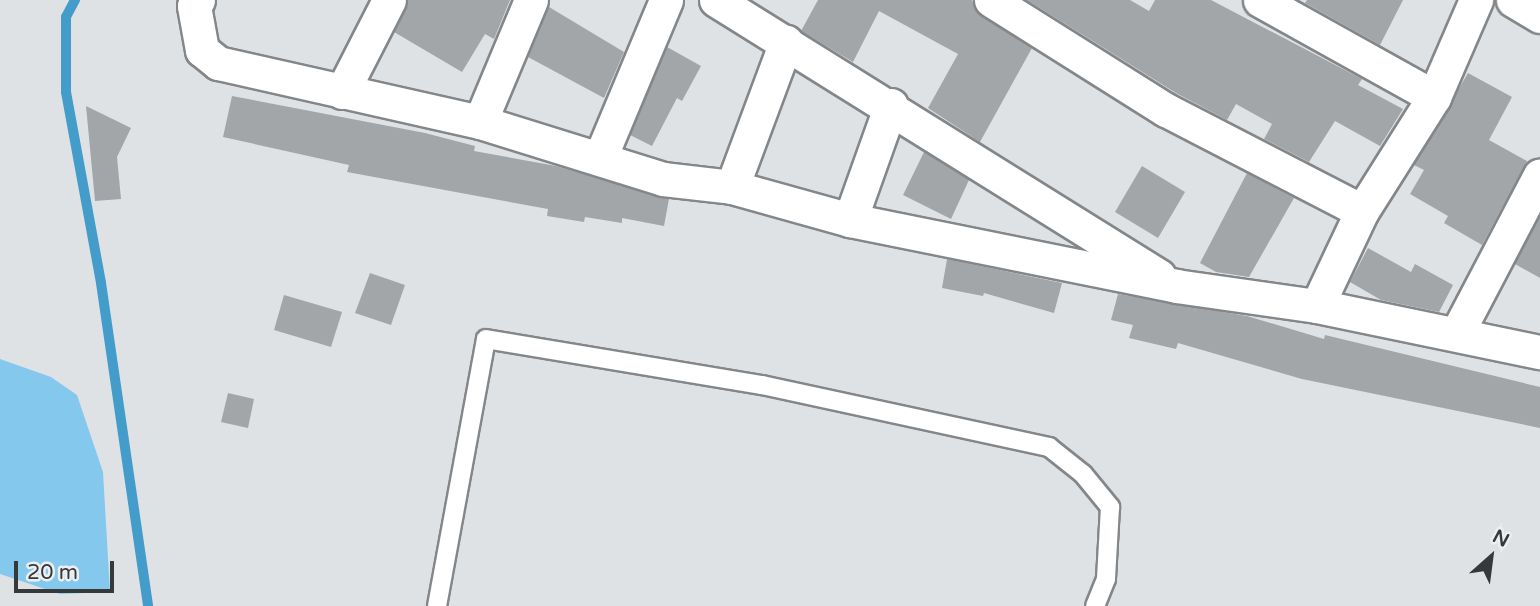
<!DOCTYPE html>
<html>
<head>
<meta charset="utf-8">
<style>
	body { margin:0 }
	#map { position:relative; width:1540px; height:606px; overflow:hidden; background:#dee2e5; font-family:"Varela Round",sans-serif }
	div>[style] { position:absolute }
	.green>* { inset:0; background:#85c8ee }
	.stream>* { height:10px; margin:-5px; padding:0 5px; transform-origin:5px; border-radius:5px; background:#449cca }
	.building>* { inset:0; background:#a2a6a8 }
	.roads { filter:drop-shadow(2px 0 #83878a) drop-shadow(-2px 0 #83878a) drop-shadow(0 2px #83878a) drop-shadow(0 -2px #83878a) }
	.service>* { height:18px; margin:-9px; padding:0 9px; transform-origin:9px; border-radius:9px; background:#fff }
	.minor>* { height:33px; margin:-16.5px; padding:0 16.5px; transform-origin:16.5px; border-radius:16.5px; background:#fff }
	span { translate:-50% -50%; white-space:nowrap; text-align:center; line-height:1.15; -webkit-text-stroke:5px #ebeff2; paint-order:stroke }
	.north { position:absolute; left:1456px; top:522px; width:70px; height:70px; -webkit-text-stroke:5px #ebeff2; paint-order:stroke; rotate:28deg; font-size:19px; font-weight:700; line-height:28px; text-align:center; color:#363839 }
	.north::after { content:''; display:block; margin:auto; width:24px; height:32px; background:#363839; clip-path:polygon(50% 0,100% 100%,50% 72%,0 100%) }
	.scale { position:absolute; left:14px; top:561px; width:100px; height:32px; box-sizing:border-box; border:4px solid #363839; border-top:0; padding-left:9px; font-size:21px; line-height:24px; white-space:nowrap; color:#363839; -webkit-text-stroke:5px #ebeff2; paint-order:stroke }
</style>
</head>
<body>
<div id="map">
	<div class="green">
		<i style="clip-path:polygon(0 359px,51px 377px,77px 395px,103px 472px,110px 592px,60px 594px,0 574px)"></i>
	</div>
	<div class="stream">
		<i style="left:75px;top:0;width:19px;rotate:118deg"></i>
		<i style="left:66px;top:17px;width:75px;rotate:90deg"></i>
		<i style="left:66px;top:92px;width:194px;rotate:79.6deg"></i>
		<i style="left:101px;top:283px;width:326px;rotate:81.7deg"></i>
	</div>
	<div class="building">
		<i style="clip-path:polygon(408px 0,510px 0,494px 39px,485px 34px,462px 72px,394px 32px)"></i>
		<i style="clip-path:polygon(818px 0,972px 0,981px 16px,1032px 48px,980px 142px,928px 108px,958px 54px,879px 11px,853px 62px,801px 31px)"></i>
		<i style="clip-path:polygon(1027px 0,1130px 0,1149px 11px,1155px 0,1211px 0,1362px 79px,1358px 85px,1403px 109px,1380px 146px,1335px 121px,1309px 162px,1264px 139px,1272px 124px,1236px 104px,1227px 120px,1176px 93px)"></i>
		<i style="clip-path:polygon(1307px 0,1403px 0,1380px 45px,1305px 3px)"></i>
		<i style="clip-path:polygon(549px 7px,624px 52px,604px 98px,528px 57px)"></i>
		<i style="clip-path:polygon(667px 47px,701px 66px,682px 101px,677px 98px,652px 146px,630px 135px)"></i>
		<i style="clip-path:polygon(1468px 73px,1512px 97px,1489px 140px,1527px 161px,1482px 245px,1444px 223px,1448px 216px,1410px 194px,1424px 170px,1414px 165px)"></i>
		<i style="clip-path:polygon(232px 96px,425px 133px,475px 146px,474px 151px,556px 166px,669px 199px,664px 226px,622px 218px,622px 223px,585px 217px,584px 222px,547px 216px,548px 209px,347px 172px,349px 165px,223px 137px)"></i>
		<i style="clip-path:polygon(86px 106px,131px 128px,117px 157px,121px 199px,95px 201px)"></i>
		<i style="clip-path:polygon(924px 152px,969px 180px,951px 219px,903px 195px)"></i>
		<i style="clip-path:polygon(1142px 166px,1185px 192px,1158px 238px,1115px 212px)"></i>
		<i style="clip-path:polygon(1247px 173px,1294px 198px,1249px 277px,1216px 272px,1200px 263px)"></i>
		<i style="clip-path:polygon(1540px 216px,1540px 278px,1515px 264px)"></i>
		<i style="clip-path:polygon(1368px 248px,1411px 272px,1415px 264px,1453px 285px,1439px 312px,1381px 300px,1350px 282px)"></i>
		<i style="clip-path:polygon(947px 259px,1062px 283px,1054px 313px,984px 293px,983px 296px,942px 288px)"></i>
		<i style="clip-path:polygon(370px 273px,405px 285px,391px 325px,355px 313px)"></i>
		<i style="clip-path:polygon(1118px 294px,1247px 316px,1324px 339px,1325px 335px,1540px 387px,1540px 428px,1302px 379px,1178px 343px,1176px 349px,1129px 338px,1133px 325px,1111px 320px)"></i>
		<i style="clip-path:polygon(284px 295px,342px 312px,331px 347px,274px 330px)"></i>
		<i style="clip-path:polygon(228px 393px,254px 399px,248px 428px,221px 422px)"></i>
	</div>
	<div class="roads">
		<div class="service">
			<i style="left:437px;top:606px;width:271px;rotate:-79.6deg"></i>
			<i style="left:486px;top:339px;width:280px;rotate:9.5deg"></i>
			<i style="left:762px;top:385px;width:294px;rotate:12.2deg"></i>
			<i style="left:1049px;top:447px;width:43px;rotate:38.5deg"></i>
			<i style="left:1083px;top:474px;width:43px;rotate:50.7deg"></i>
			<i style="left:1110px;top:507px;width:72px;rotate:93.2deg"></i>
			<i style="left:1106px;top:579px;width:29px;rotate:112deg"></i>
		</div>
		<div class="minor">
			<i style="left:198px;top:0;width:7px;rotate:124deg"></i>
			<i style="left:194px;top:6px;width:45px;rotate:79.7deg"></i>
			<i style="left:202px;top:50px;width:21px;rotate:39deg"></i>
			<i style="left:218px;top:63px;width:269px;rotate:12.7deg"></i>
			<i style="left:480px;top:122px;width:192px;rotate:17.3deg"></i>
			<i style="left:663px;top:179px;width:69px;rotate:6.6deg"></i>
			<i style="left:732px;top:187px;width:123px;rotate:15.6deg"></i>
			<i style="left:850px;top:220px;width:333px;rotate:11.4deg"></i>
			<i style="left:1176px;top:286px;width:142px;rotate:8.1deg"></i>
			<i style="left:1317px;top:306px;width:228px;rotate:11.7deg"></i>
			<i style="left:716px;top:0;width:522px;rotate:31.92deg"></i>
			<i style="left:991px;top:0;width:207px;rotate:32.2deg"></i>
			<i style="left:1166px;top:110px;width:220px;rotate:27.3deg"></i>
			<i style="left:1260px;top:0;width:199px;rotate:29.1deg"></i>
			<i style="left:1513px;top:0;width:31px;rotate:31deg"></i>
			<i style="left:342px;top:92px;width:103px;rotate:-62.9deg"></i>
			<i style="left:480px;top:122px;width:132px;rotate:-67.3deg"></i>
			<i style="left:600px;top:158px;width:171px;rotate:-67.3deg"></i>
			<i style="left:732px;top:187px;width:155px;rotate:-69.6deg"></i>
			<i style="left:850px;top:220px;width:122px;rotate:-70.4deg"></i>
			<i style="left:1317px;top:306px;width:105px;rotate:-64.7deg"></i>
			<i style="left:1362px;top:211px;width:135px;rotate:-57.7deg"></i>
			<i style="left:1434px;top:97px;width:106px;rotate:-66.6deg"></i>
			<i style="left:1457px;top:333px;width:178px;rotate:-62.3deg"></i>
		</div>
	</div>
	<div class="north">N</div>
	<div class="scale">20 m</div>
</div>
</body>
</html>
